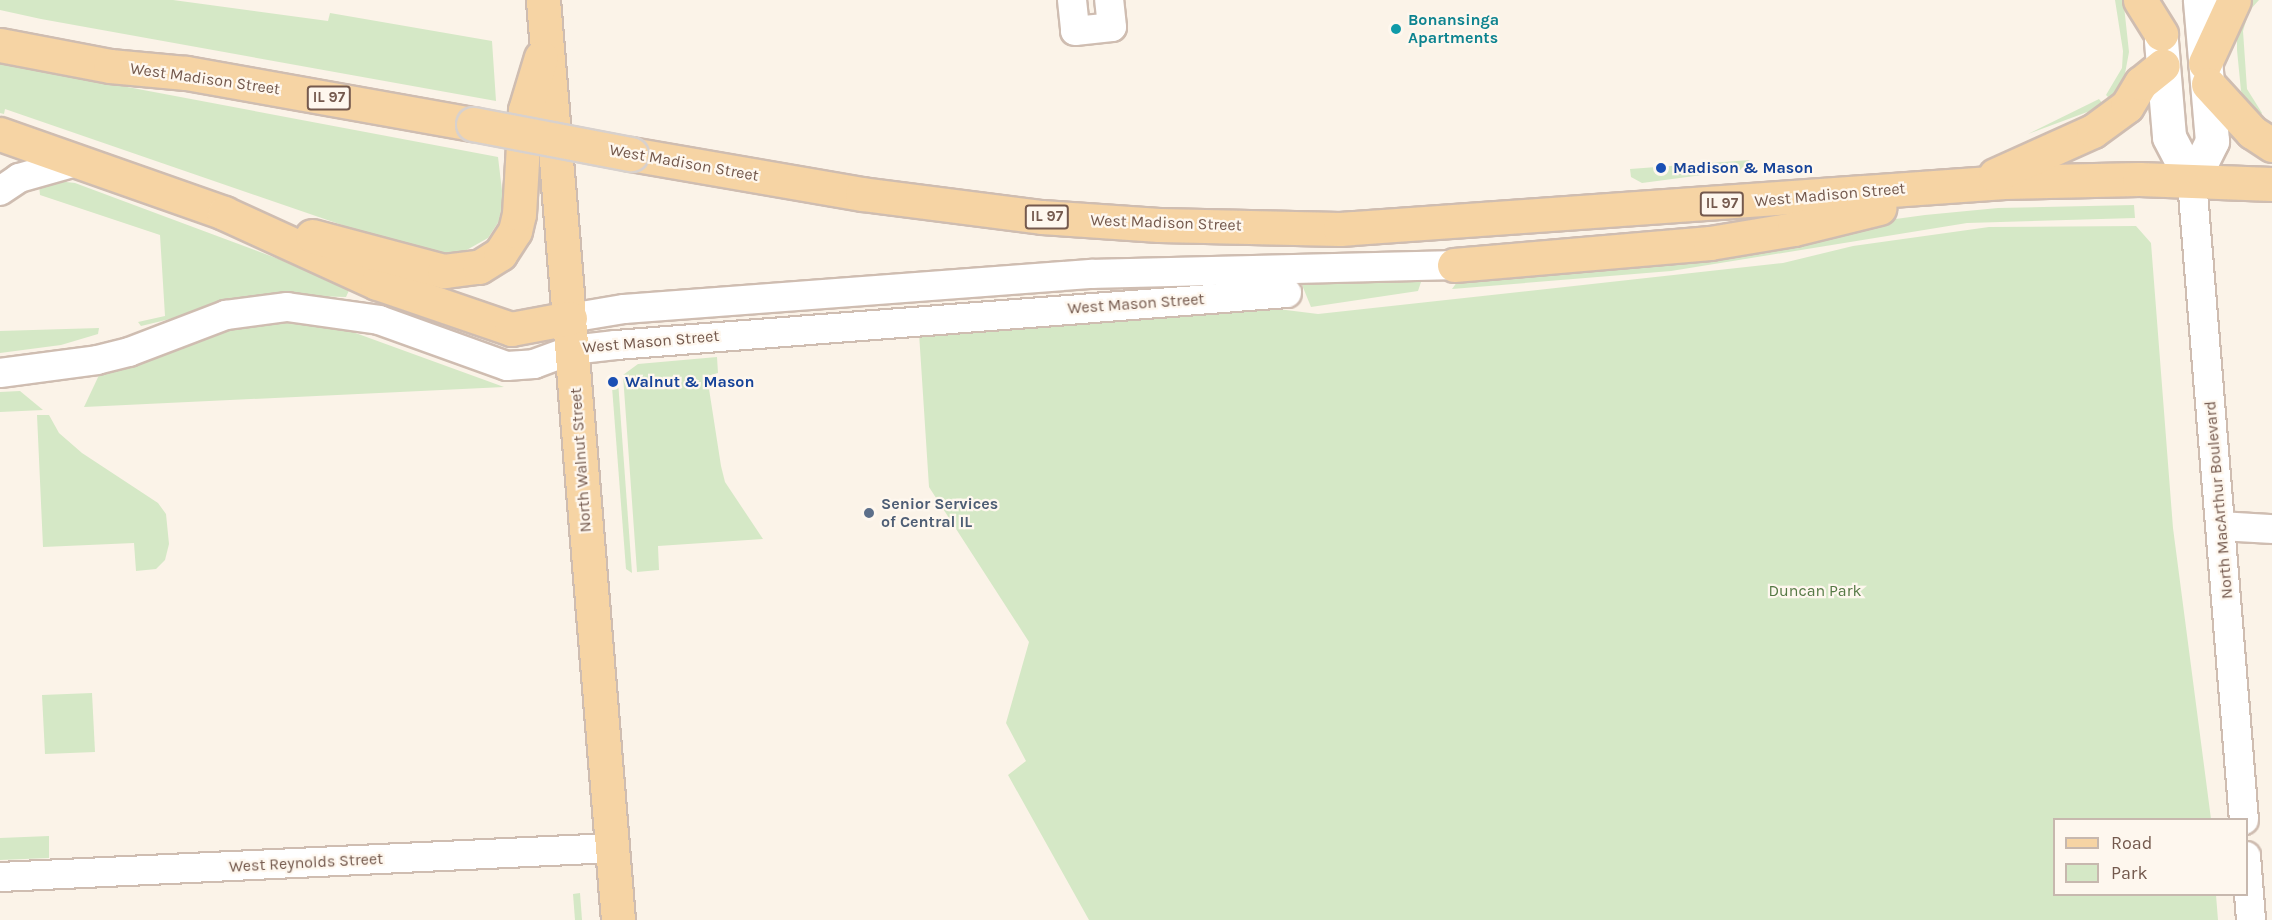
<!DOCTYPE html>
<html>
<head>
<meta charset="utf-8">
<style>
	body { margin:0 }
	#map { position:relative; width:2272px; height:920px; overflow:hidden; background:#fbf3e8; font-family:Karla,sans-serif }
	div>[style] { position:absolute }
	.green>* { inset:0; background:#d5e8c6 }
	.roads { filter:drop-shadow(2px 0 #cfbdb1) drop-shadow(-2px 0 #cfbdb1) drop-shadow(0 2px #cfbdb1) drop-shadow(0 -2px #cfbdb1) }
	.minor>* { height:28px; margin:-14px; padding:0 14px; transform-origin:14px; border-radius:14px; background:#fff }
	.secondary>* { height:33px; margin:-16.5px; padding:0 16.5px; transform-origin:16.5px; border-radius:16.5px; background:#fff }
	.primary>* { height:33px; margin:-16.5px; padding:0 16.5px; transform-origin:16.5px; border-radius:16.5px; background:#f6d4a4 }
	.bridges { filter:drop-shadow(2px 0 #d8d1cd) drop-shadow(-2px 0 #d8d1cd) drop-shadow(0 2px #d8d1cd) drop-shadow(0 -2px #d8d1cd) }
	.primary-bridge>* { height:33px; margin:-16.5px; padding:0 16.5px; transform-origin:16.5px; border-radius:16.5px; background:#f6d4a4 }
	.dots>* { width:16px; height:16px; translate:-50% -50%; box-sizing:border-box; border:3px solid #fef7ee; border-radius:50% }
	span { translate:-50% -50%; white-space:nowrap; text-align:center; line-height:1.15; -webkit-text-stroke:4.5px #fef7ee; paint-order:stroke }
	.shield-label span { padding:2px 4px; background:#fef7ee; border:2px solid; border-radius:4px; -webkit-text-stroke-width:0 }
	.shield-label { font-size:15px; color:#74594d; font-weight:700 }
	.culture-label { font-size:16px; color:#0d838f; font-weight:700 }
	.left { translate:0 -50%; text-align:left }
	.street-label { font-size:16px; color:#74594d }
	.transit-label { font-size:16px; color:#164399; font-weight:700 }
	.service-label { font-size:16px; color:#4e5e75; font-weight:700 }
	.park-label { font-size:16px; color:#567945 }
	.legend { position:absolute; left:2053px; top:818px; width:195px; height:78px; box-sizing:border-box; background:#fef7ee; border:2px solid #c7b8ae; margin:0; padding:8px 10px; list-style:none; font-size:18px; color:#74594d }
	.legend li { display:flex; align-items:center; gap:12px; height:30px }
	.legend b { width:30px; border:2px solid #c7b8ae }
</style>
</head>
<body>
<div id="map">
	<div class="green">
		<i style="clip-path:polygon(0 0,173px 0,328px 21px,330px 13px,492px 41px,496px 101px,41px 19px,0 10px)"></i>
		<i style="clip-path:polygon(2115px 0,2122px 0,2124px 6px,2129px 52px,2124px 79px,2110px 99px,2106px 95px,2122px 68px,2123px 51px)"></i>
		<i style="clip-path:polygon(2249px 0,2259px 0,2249px 11px,2243px 31px,2247px 89px,2262px 113px,2258px 119px,2241px 91px,2237px 50px,2237px 27px)"></i>
		<i style="clip-path:polygon(0 63px,498px 157px,503px 199px,499px 221px,488px 238px,463px 252px,422px 252px,403px 246px,5px 109px,4px 114px,0 113px)"></i>
		<i style="clip-path:polygon(2099px 99px,2103px 104px,2098px 108px,2028px 134px)"></i>
		<i style="clip-path:polygon(1750px 160px,1740px 170px,1642px 183px,1631px 177px,1630px 169px)"></i>
		<i style="clip-path:polygon(57px 181px,75px 183px,351px 286px,346px 297px,269px 295px,141px 326px,138px 322px,165px 316px,160px 235px,40px 195px,39px 185px)"></i>
		<i style="clip-path:polygon(2134px 205px,2135px 218px,1967px 223px,1671px 271px,1452px 289px,1460px 278px,1925px 215px,1998px 208px)"></i>
		<i style="clip-path:polygon(2136px 226px,2151px 243px,2173px 528px,2211px 819px,2054px 820px,2054px 894px,2216px 895px,2218px 920px,1089px 920px,1008px 775px,1026px 761px,1006px 723px,1029px 642px,929px 487px,919px 333px,1211px 310px,1278px 309px,1318px 314px,1783px 263px,1853px 246px,1989px 227px)"></i>
		<i style="clip-path:polygon(1422px 279px,1418px 291px,1311px 307px,1300px 280px)"></i>
		<i style="clip-path:polygon(279px 319px,350px 331px,504px 387px,84px 407px,100px 373px,220px 327px)"></i>
		<i style="clip-path:polygon(99px 328px,98px 334px,61px 345px,0 353px,0 331px)"></i>
		<i style="clip-path:polygon(717px 357px,718px 373px,707px 376px,721px 466px,725px 482px,763px 539px,658px 546px,659px 570px,637px 572px,623px 375px,638px 364px)"></i>
		<i style="clip-path:polygon(618px 381px,632px 573px,626px 569px,612px 387px)"></i>
		<i style="clip-path:polygon(20px 391px,43px 410px,0 412px,0 392px)"></i>
		<i style="clip-path:polygon(37px 415px,49px 415px,59px 433px,82px 453px,158px 503px,166px 514px,169px 544px,165px 560px,156px 569px,136px 571px,134px 543px,43px 547px)"></i>
		<i style="clip-path:polygon(92px 693px,95px 752px,45px 754px,42px 695px)"></i>
		<i style="clip-path:polygon(49px 836px,49px 858px,0 860px,0 838px)"></i>
		<i style="clip-path:polygon(580px 893px,582px 920px,575px 920px,573px 894px)"></i>
	</div>
	<div class="roads">
		<div class="minor">
			<i style="left:1072px;top:0;width:31px;rotate:84deg"></i>
			<i style="left:1075px;top:31px;width:37px;rotate:-6deg"></i>
			<i style="left:1112px;top:27px;width:27px;rotate:-96deg"></i>
			<i style="left:2192px;top:181px;width:641px;rotate:85.35deg"></i>
			<i style="left:0;top:191px;width:23px;rotate:-34deg"></i>
			<i style="left:19px;top:178px;width:59px;rotate:-15.7deg"></i>
			<i style="left:570px;top:318px;width:55px;rotate:-9.5deg"></i>
			<i style="left:624px;top:309px;width:470px;rotate:-4.3deg"></i>
			<i style="left:1093px;top:274px;width:361px;rotate:-1.4deg"></i>
			<i style="left:0;top:373px;width:98px;rotate:-7.6deg"></i>
			<i style="left:97px;top:360px;width:33px;rotate:-14deg"></i>
			<i style="left:129px;top:352px;width:104px;rotate:-20.9deg"></i>
			<i style="left:226px;top:315px;width:62px;rotate:-7.5deg"></i>
			<i style="left:287px;top:307px;width:93px;rotate:8deg"></i>
			<i style="left:379px;top:320px;width:136px;rotate:19.8deg"></i>
			<i style="left:507px;top:366px;width:27px;rotate:-4deg"></i>
			<i style="left:534px;top:364px;width:40px;rotate:-20.2deg"></i>
			<i style="left:572px;top:350px;width:44px;rotate:-6.5deg"></i>
			<i style="left:616px;top:345px;width:673px;rotate:-4.43deg"></i>
			<i style="left:2221px;top:526px;width:51px;rotate:3.4deg"></i>
			<i style="left:2246px;top:856px;width:64px;rotate:85.5deg"></i>
			<i style="left:0;top:877px;width:613px;rotate:-2.71deg"></i>
		</div>
		<div class="secondary">
			<i style="left:2161px;top:41px;width:96px;rotate:85.2deg"></i>
			<i style="left:2169px;top:137px;width:50px;rotate:62.4deg"></i>
			<i style="left:2192px;top:181px;width:45px;rotate:-63.4deg"></i>
			<i style="left:2212px;top:141px;width:142px;rotate:-94.9deg"></i>
		</div>
		<div class="primary">
			<i style="left:543px;top:0;width:923px;rotate:85.34deg"></i>
			<i style="left:2140px;top:0;width:40px;rotate:58deg"></i>
			<i style="left:0;top:45px;width:112px;rotate:10.8deg"></i>
			<i style="left:110px;top:66px;width:76px;rotate:5.3deg"></i>
			<i style="left:186px;top:73px;width:291px;rotate:10.1deg"></i>
			<i style="left:2205px;top:63px;width:69px;rotate:-65.3deg"></i>
			<i style="left:2208px;top:84px;width:65px;rotate:47.5deg"></i>
			<i style="left:2252px;top:132px;width:24px;rotate:33deg"></i>
			<i style="left:0;top:134px;width:238px;rotate:19.4deg"></i>
			<i style="left:224px;top:213px;width:168px;rotate:24.6deg"></i>
			<i style="left:377px;top:283px;width:142px;rotate:18.9deg"></i>
			<i style="left:511px;top:329px;width:60px;rotate:-10.6deg"></i>
			<i style="left:631px;top:154px;width:234px;rotate:9.8deg"></i>
			<i style="left:862px;top:194px;width:181px;rotate:7.3deg"></i>
			<i style="left:1042px;top:217px;width:117px;rotate:3.9deg"></i>
			<i style="left:1159px;top:225px;width:181px;rotate:1.3deg"></i>
			<i style="left:1340px;top:229px;width:666px;rotate:-4.05deg"></i>
			<i style="left:2004px;top:182px;width:135px;rotate:-1.3deg"></i>
			<i style="left:2139px;top:179px;width:133px;rotate:2.2deg"></i>
			<i style="left:1995px;top:175px;width:107px;rotate:-24.2deg"></i>
			<i style="left:2093px;top:131px;width:42px;rotate:-36.3deg"></i>
			<i style="left:2127px;top:106px;width:27px;rotate:-59deg"></i>
			<i style="left:2141px;top:83px;width:28px;rotate:-39deg"></i>
			<i style="left:312px;top:236px;width:137px;rotate:14.9deg"></i>
			<i style="left:444px;top:271px;width:35px;rotate:-7deg"></i>
			<i style="left:479px;top:267px;width:25px;rotate:-32deg"></i>
			<i style="left:500px;top:254px;width:27px;rotate:-57deg"></i>
			<i style="left:515px;top:231px;width:17px;rotate:-77deg"></i>
			<i style="left:519px;top:214px;width:104px;rotate:-86.7deg"></i>
			<i style="left:525px;top:110px;width:55px;rotate:-73.2deg"></i>
			<i style="left:1454px;top:265px;width:257px;rotate:-4.9deg"></i>
			<i style="left:1710px;top:243px;width:85px;rotate:-9.5deg"></i>
			<i style="left:1794px;top:229px;width:88px;rotate:-13.9deg"></i>
		</div>
	</div>
	<div class="bridges">
		<div class="primary-bridge">
			<i style="left:473px;top:124px;width:161px;rotate:10.8deg"></i>
		</div>
	</div>
	<div class="dots">
		<i style="left:1396px;top:29px;background:#0f9aa8"></i>
		<i style="left:1661px;top:168px;background:#1a4fb4"></i>
		<i style="left:613px;top:382px;background:#1a4fb4"></i>
		<i style="left:869px;top:513px;background:#5c6f8a"></i>
	</div>
	<div class="shield-label">
		<span style="left:329px;top:98px">IL 97</span>
		<span style="left:1722px;top:204px">IL 97</span>
		<span style="left:1047px;top:217px">IL 97</span>
	</div>
	<div class="culture-label">
		<span class="left" style="left:1408px;top:29px">Bonansinga<br>Apartments</span>
	</div>
	<div class="street-label">
		<span style="left:205px;top:79px;rotate:8deg">West Madison Street</span>
		<span style="left:684px;top:163px;rotate:10deg">West Madison Street</span>
		<span style="left:1830px;top:195px;rotate:-5deg">West Madison Street</span>
		<span style="left:1166px;top:223px;rotate:2deg">West Madison Street</span>
		<span style="left:1136px;top:304px;rotate:-4deg">West Mason Street</span>
		<span style="left:651px;top:342px;rotate:-5deg">West Mason Street</span>
		<span style="left:581px;top:460px;rotate:-94deg">North Walnut Street</span>
		<span style="left:2219px;top:500px;rotate:-95deg">North MacArthur Boulevard</span>
		<span style="left:306px;top:863px;rotate:-3deg">West Reynolds Street</span>
	</div>
	<div class="transit-label">
		<span class="left" style="left:1673px;top:168px">Madison &amp; Mason</span>
		<span class="left" style="left:625px;top:382px">Walnut &amp; Mason</span>
	</div>
	<div class="service-label">
		<span class="left" style="left:881px;top:513px">Senior Services<br>of Central IL</span>
	</div>
	<div class="park-label">
		<span style="left:1815px;top:591px">Duncan Park</span>
	</div>
	<ul class="legend">
	<li><b style="height:8px;background:#f6d4a4"></b>Road</li>
	<li><b style="height:16px;background:#d5e8c6"></b>Park</li>
	</ul>
</div>
</body>
</html>
